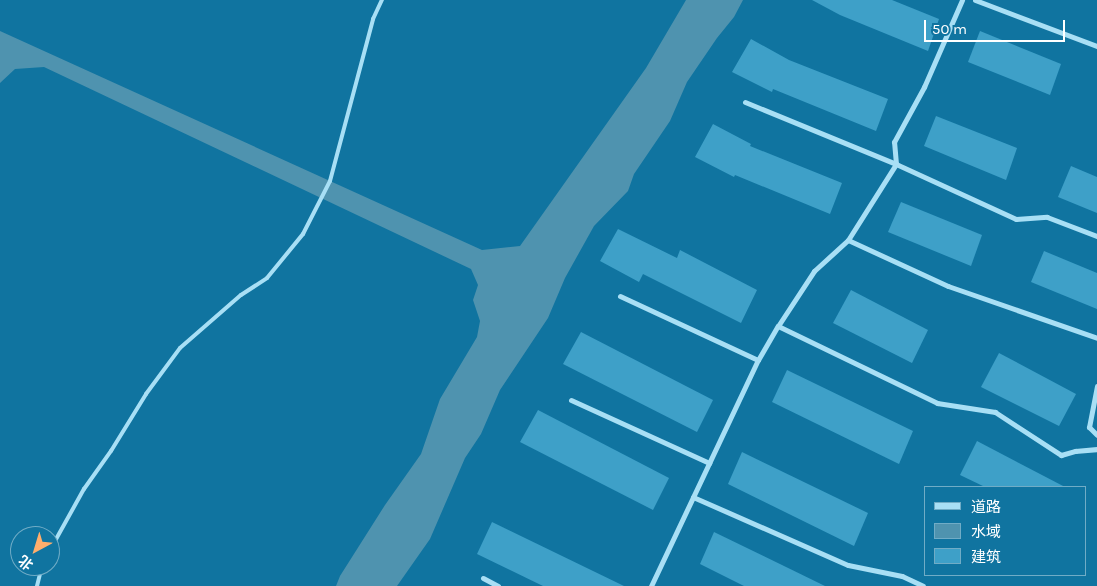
<!DOCTYPE html>
<html>
<head>
<meta charset="utf-8">
<style>
	body { margin:0 }
	#map { position:relative; width:1097px; height:586px; overflow:hidden; background:#1074a0; font-family:Karla,"Noto Sans SC",sans-serif }
	div>[style] { position:absolute }
	.water>* { inset:0; background:#4f93af }
	.building>* { inset:0; background:#3ea0c8 }
	.lane>* { height:4px; margin:-2px; padding:0 2px; transform-origin:2px; border-radius:2px; background:#a8dff5 }
	.street>* { height:5px; margin:-2.5px; padding:0 2.5px; transform-origin:2.5px; border-radius:2.5px; background:#a8dff5 }
	span { translate:-50% -50%; white-space:nowrap; text-align:center; line-height:1.15; -webkit-text-stroke:5px #1074a0; paint-order:stroke }
	.legend { position:absolute; left:924px; top:486px; width:162px; height:90px; box-sizing:border-box; background:#1074a0; border:1px solid #70acc6; margin:0; padding:6px 9px; list-style:none; font-size:15px; color:#fff }
	.legend li { display:flex; align-items:center; gap:10px; height:25px }
	.legend b { width:25px; border:1px solid #70acc6 }
	.north { position:absolute; left:10px; top:526px; width:50px; height:50px; box-sizing:border-box; background:#1074a0; border:1px solid #70acc6; border-radius:50%; rotate:219deg; font-size:14px; font-weight:700; line-height:20px; text-align:center; color:#fff }
	.north::after { content:''; display:block; margin:auto; width:18px; height:22px; background:#ffae6c; clip-path:polygon(50% 0,100% 100%,50% 72%,0 100%) }
	.scale { position:absolute; left:924px; top:20px; width:141px; height:22px; box-sizing:border-box; border:2px solid #fff; border-top:0; padding-left:6px; font-size:15px; line-height:18px; white-space:nowrap; color:#fff; -webkit-text-stroke:4px #1074a0; paint-order:stroke }
</style>
</head>
<body>
<div id="map">
	<div class="water">
		<i style="clip-path:polygon(686px 0,743px 0,734px 17px,717px 38px,687px 82px,670px 121px,634px 174px,628px 191px,594px 226px,565px 278px,548px 318px,500px 390px,481px 434px,465px 458px,430px 539px,397px 586px,336px 586px,340px 576px,385px 505px,421px 454px,440px 399px,477px 337px,480px 321px,473px 300px,478px 285px,471px 269px,44px 67px,15px 69px,0 83px,0 31px,482px 250px,520px 246px,646px 68px)"></i>
	</div>
	<div class="building">
		<i style="clip-path:polygon(812px 0,892px 0,939px 19px,928px 51px,840px 15px)"></i>
		<i style="clip-path:polygon(980px 31px,1061px 64px,1050px 95px,968px 62px)"></i>
		<i style="clip-path:polygon(751px 39px,789px 60px,888px 99px,876px 131px,773px 89px,772px 92px,732px 72px)"></i>
		<i style="clip-path:polygon(936px 116px,1017px 148px,1006px 180px,924px 146px)"></i>
		<i style="clip-path:polygon(713px 124px,751px 144px,750px 146px,842px 183px,830px 214px,735px 175px,734px 177px,695px 157px)"></i>
		<i style="clip-path:polygon(1071px 166px,1097px 177px,1097px 213px,1058px 197px)"></i>
		<i style="clip-path:polygon(901px 202px,982px 235px,971px 266px,888px 232px)"></i>
		<i style="clip-path:polygon(618px 229px,677px 258px,680px 250px,757px 290px,741px 323px,643px 274px,639px 282px,600px 261px)"></i>
		<i style="clip-path:polygon(1044px 251px,1097px 273px,1097px 309px,1031px 282px)"></i>
		<i style="clip-path:polygon(851px 290px,928px 330px,912px 363px,833px 323px)"></i>
		<i style="clip-path:polygon(581px 332px,713px 400px,697px 432px,563px 364px)"></i>
		<i style="clip-path:polygon(999px 353px,1076px 394px,1059px 426px,981px 387px)"></i>
		<i style="clip-path:polygon(787px 370px,913px 431px,899px 464px,772px 402px)"></i>
		<i style="clip-path:polygon(538px 410px,669px 478px,653px 510px,520px 442px)"></i>
		<i style="clip-path:polygon(977px 441px,1065px 487px,985px 487px,960px 475px)"></i>
		<i style="clip-path:polygon(742px 452px,868px 513px,854px 546px,728px 484px)"></i>
		<i style="clip-path:polygon(492px 522px,624px 586px,543px 586px,477px 554px)"></i>
		<i style="clip-path:polygon(714px 532px,825px 586px,744px 586px,700px 564px)"></i>
	</div>
	<div class="lane">
		<i style="left:50px;top:550px;width:70px;rotate:-60.9deg"></i>
		<i style="left:84px;top:489px;width:47px;rotate:-54.6deg"></i>
		<i style="left:111px;top:451px;width:67px;rotate:-58.4deg"></i>
		<i style="left:146px;top:394px;width:57px;rotate:-53.5deg"></i>
		<i style="left:180px;top:348px;width:81px;rotate:-41deg"></i>
		<i style="left:241px;top:295px;width:31px;rotate:-33deg"></i>
		<i style="left:267px;top:278px;width:57px;rotate:-50.7deg"></i>
		<i style="left:303px;top:234px;width:59px;rotate:-63deg"></i>
		<i style="left:330px;top:181px;width:168px;rotate:-75.1deg"></i>
		<i style="left:373px;top:19px;width:21px;rotate:-65deg"></i>
		<i style="left:37px;top:586px;width:21px;rotate:-76deg"></i>
	</div>
	<div class="street">
		<i style="left:975px;top:0;width:130px;rotate:20.7deg"></i>
		<i style="left:745px;top:102px;width:163px;rotate:22.3deg"></i>
		<i style="left:896px;top:164px;width:132px;rotate:24.6deg"></i>
		<i style="left:1016px;top:219px;width:31px;rotate:-4deg"></i>
		<i style="left:1047px;top:217px;width:53px;rotate:20.8deg"></i>
		<i style="left:848px;top:240px;width:90px;rotate:-57.7deg"></i>
		<i style="left:896px;top:164px;width:22px;rotate:-95deg"></i>
		<i style="left:894px;top:142px;width:63px;rotate:-61.4deg"></i>
		<i style="left:924px;top:87px;width:95px;rotate:-66.4deg"></i>
		<i style="left:620px;top:296px;width:152px;rotate:24.9deg"></i>
		<i style="left:778px;top:326px;width:177px;rotate:25.8deg"></i>
		<i style="left:937px;top:403px;width:59px;rotate:8.8deg"></i>
		<i style="left:995px;top:412px;width:79px;rotate:33.1deg"></i>
		<i style="left:1061px;top:455px;width:15px;rotate:-16deg"></i>
		<i style="left:1075px;top:451px;width:22px;rotate:-5deg"></i>
		<i style="left:1097px;top:386px;width:42px;rotate:101deg"></i>
		<i style="left:1089px;top:427px;width:11px;rotate:45deg"></i>
		<i style="left:571px;top:400px;width:152px;rotate:24.5deg"></i>
		<i style="left:693px;top:497px;width:169px;rotate:23.7deg"></i>
		<i style="left:848px;top:565px;width:55px;rotate:11.5deg"></i>
		<i style="left:902px;top:576px;width:23px;rotate:25deg"></i>
		<i style="left:483px;top:578px;width:17px;rotate:28deg"></i>
		<i style="left:651px;top:586px;width:250px;rotate:-64.7deg"></i>
		<i style="left:758px;top:360px;width:39px;rotate:-60deg"></i>
		<i style="left:778px;top:326px;width:66px;rotate:-56.8deg"></i>
		<i style="left:814px;top:271px;width:46px;rotate:-42.4deg"></i>
		<i style="left:848px;top:240px;width:110px;rotate:24.7deg"></i>
		<i style="left:948px;top:286px;width:158px;rotate:19.2deg"></i>
	</div>
	<ul class="legend">
	<li><b style="height:6px;background:#a8dff5"></b>道路</li>
	<li><b style="height:14px;background:#4f93af"></b>水域</li>
	<li><b style="height:14px;background:#3ea0c8"></b>建筑</li>
	</ul>
	<div class="north">北</div>
	<div class="scale">50 m</div>
</div>
</body>
</html>
